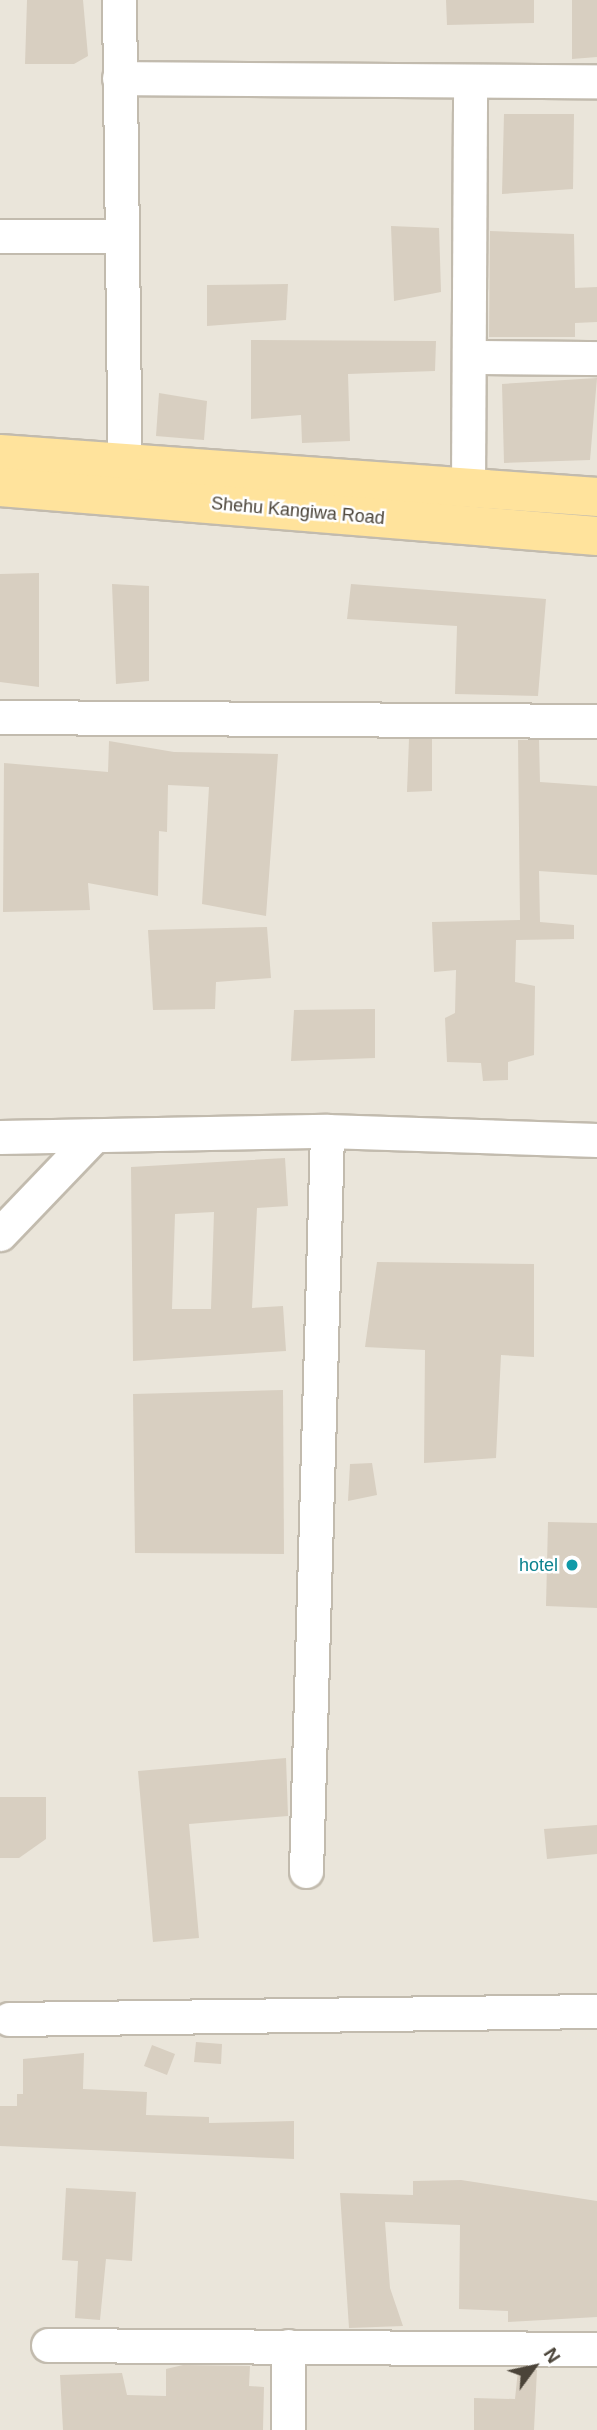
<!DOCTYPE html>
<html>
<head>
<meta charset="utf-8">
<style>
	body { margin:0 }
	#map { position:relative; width:597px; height:2430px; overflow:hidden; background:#f6f3ec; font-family:Arial,sans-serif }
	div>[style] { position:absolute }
	.residential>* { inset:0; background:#eae5da }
	.building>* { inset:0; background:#d8cfc1 }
	.roads { filter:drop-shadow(2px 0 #c2bbae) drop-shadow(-2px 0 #c2bbae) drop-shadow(0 2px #c2bbae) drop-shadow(0 -2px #c2bbae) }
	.minor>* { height:33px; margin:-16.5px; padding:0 16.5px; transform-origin:16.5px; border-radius:16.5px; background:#fff }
	.major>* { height:38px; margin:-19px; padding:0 19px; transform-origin:19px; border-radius:19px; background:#ffe39c }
	.dots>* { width:19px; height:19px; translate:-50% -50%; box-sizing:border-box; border:4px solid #fff; border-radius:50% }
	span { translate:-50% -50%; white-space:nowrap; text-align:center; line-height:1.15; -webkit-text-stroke:5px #fff; paint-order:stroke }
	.street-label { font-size:18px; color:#4b4439 }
	.culture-label { font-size:18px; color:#0d838f }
	.right { translate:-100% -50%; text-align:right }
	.north { position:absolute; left:499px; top:2332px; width:70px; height:70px; -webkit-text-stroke:5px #fff; paint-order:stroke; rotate:57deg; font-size:19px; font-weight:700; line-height:28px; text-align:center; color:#4b4439 }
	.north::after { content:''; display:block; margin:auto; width:24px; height:32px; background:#4b4439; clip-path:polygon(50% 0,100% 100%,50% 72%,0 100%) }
</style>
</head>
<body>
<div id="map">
	<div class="residential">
		<i style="clip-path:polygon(0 0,597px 0,597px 2430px,0 2430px)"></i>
	</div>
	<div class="building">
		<i style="clip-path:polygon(27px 0,83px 0,88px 56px,74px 64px,25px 64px)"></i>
		<i style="clip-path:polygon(446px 0,534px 0,534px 23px,447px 25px)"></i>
		<i style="clip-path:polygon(572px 0,597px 0,597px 57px,572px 59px)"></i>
		<i style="clip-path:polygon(504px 114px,574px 114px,573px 189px,502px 194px)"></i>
		<i style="clip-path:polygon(391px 226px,439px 228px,441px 292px,394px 301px)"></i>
		<i style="clip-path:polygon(490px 231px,574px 234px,575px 288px,597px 287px,597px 322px,575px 323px,575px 337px,489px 337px)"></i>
		<i style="clip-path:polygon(288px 284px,286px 320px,207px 326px,207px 285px)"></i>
		<i style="clip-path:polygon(251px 340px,436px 341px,435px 371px,348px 374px,350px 441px,302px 443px,301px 415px,251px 419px)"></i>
		<i style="clip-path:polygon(597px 378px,590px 460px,504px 463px,502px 384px)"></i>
		<i style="clip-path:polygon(159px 393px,207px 401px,204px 440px,156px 436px)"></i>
		<i style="clip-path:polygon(39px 573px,39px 687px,0 682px,0 574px)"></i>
		<i style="clip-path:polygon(112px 584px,149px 586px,149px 681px,116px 684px)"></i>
		<i style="clip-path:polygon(351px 584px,546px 599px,538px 696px,455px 694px,457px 626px,347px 619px)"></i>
		<i style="clip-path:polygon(409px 739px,432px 739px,432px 791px,407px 792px)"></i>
		<i style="clip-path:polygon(518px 740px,539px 740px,540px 782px,597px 786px,597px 875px,539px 871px,540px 922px,574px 925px,574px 939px,516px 940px,515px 982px,535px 986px,534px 1055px,508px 1062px,508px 1080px,483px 1081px,481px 1063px,447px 1062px,445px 1018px,455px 1013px,456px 970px,434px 972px,432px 922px,520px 920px)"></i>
		<i style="clip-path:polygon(109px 741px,174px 752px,278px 754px,266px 916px,202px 904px,209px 787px,168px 785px,167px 832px,159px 831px,158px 896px,88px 883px,90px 910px,3px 912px,4px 763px,108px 772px)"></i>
		<i style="clip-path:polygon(267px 927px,271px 978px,216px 982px,215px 1009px,153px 1010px,148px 930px)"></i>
		<i style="clip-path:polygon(375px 1009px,375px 1058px,291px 1061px,294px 1010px)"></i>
		<i style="clip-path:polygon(evenodd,285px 1158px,288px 1206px,257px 1208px,252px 1308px,283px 1306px,286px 1351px,133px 1361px,131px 1167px,285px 1158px,214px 1212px,211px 1309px,172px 1309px,175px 1214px,214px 1212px)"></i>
		<i style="clip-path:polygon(377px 1262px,534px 1264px,534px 1357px,501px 1355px,496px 1458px,424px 1463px,425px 1350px,365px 1347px)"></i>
		<i style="clip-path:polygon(283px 1390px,284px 1554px,135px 1553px,133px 1394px)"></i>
		<i style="clip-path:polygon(372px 1463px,377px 1495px,348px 1501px,350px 1464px)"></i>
		<i style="clip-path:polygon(548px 1522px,597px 1523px,597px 1608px,546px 1606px)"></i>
		<i style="clip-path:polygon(286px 1758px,288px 1816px,189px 1824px,199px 1938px,153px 1942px,138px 1771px)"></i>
		<i style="clip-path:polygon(0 1797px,46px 1797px,46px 1839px,19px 1858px,0 1858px)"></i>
		<i style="clip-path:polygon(597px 1825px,597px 1854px,547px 1859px,544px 1829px)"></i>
		<i style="clip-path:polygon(196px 2042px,222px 2044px,221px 2064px,194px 2062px)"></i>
		<i style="clip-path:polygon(152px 2045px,175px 2054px,167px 2075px,144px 2066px)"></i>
		<i style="clip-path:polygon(84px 2053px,83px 2089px,147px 2092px,146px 2115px,209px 2117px,209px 2123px,294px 2121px,294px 2159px,0 2146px,0 2106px,17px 2106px,17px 2094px,23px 2094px,23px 2059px)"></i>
		<i style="clip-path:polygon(461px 2180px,597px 2201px,597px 2317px,508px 2322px,508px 2311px,459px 2309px,460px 2225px,385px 2222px,390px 2288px,403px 2326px,349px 2328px,340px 2193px,413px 2195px,413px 2181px)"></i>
		<i style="clip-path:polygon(66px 2188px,136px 2192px,132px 2261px,106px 2259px,100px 2320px,75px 2318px,78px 2261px,62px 2260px)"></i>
		<i style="clip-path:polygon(183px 2365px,250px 2366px,249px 2386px,264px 2387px,263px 2430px,63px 2430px,60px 2375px,122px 2373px,127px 2395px,166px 2396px,166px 2369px)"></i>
		<i style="clip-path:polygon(518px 2370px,537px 2370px,534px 2430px,474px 2430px,474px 2398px,515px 2399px)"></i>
	</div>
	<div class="roads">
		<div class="minor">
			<i style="left:119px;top:0;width:466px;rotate:89.3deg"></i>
			<i style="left:119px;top:78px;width:478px;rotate:0.4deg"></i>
			<i style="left:0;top:236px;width:121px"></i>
			<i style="left:470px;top:357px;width:127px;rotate:0.5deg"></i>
			<i style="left:468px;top:487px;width:406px;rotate:-89.7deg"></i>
			<i style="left:0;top:717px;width:597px;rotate:0.38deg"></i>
			<i style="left:0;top:1137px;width:327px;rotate:-1.1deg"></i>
			<i style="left:327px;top:1131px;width:270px;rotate:1.9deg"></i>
			<i style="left:0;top:1234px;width:136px;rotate:-46.2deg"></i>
			<i style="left:306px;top:1871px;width:740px;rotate:-88.37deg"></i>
			<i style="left:9px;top:2019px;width:588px;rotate:-0.78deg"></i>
			<i style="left:48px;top:2345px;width:549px;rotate:0.42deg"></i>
			<i style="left:288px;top:2430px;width:84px;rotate:-90deg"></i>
		</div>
		<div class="major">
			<i style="left:0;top:454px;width:599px;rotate:4.12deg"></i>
			<i style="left:0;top:487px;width:599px;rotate:4.69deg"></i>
		</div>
	</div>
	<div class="dots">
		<i style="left:572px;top:1565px;background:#0f9aa8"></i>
	</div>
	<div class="street-label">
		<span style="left:298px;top:511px;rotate:5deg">Shehu Kangiwa Road</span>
	</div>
	<div class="culture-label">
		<span class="right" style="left:558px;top:1565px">hotel</span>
	</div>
	<div class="north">N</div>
</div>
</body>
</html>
